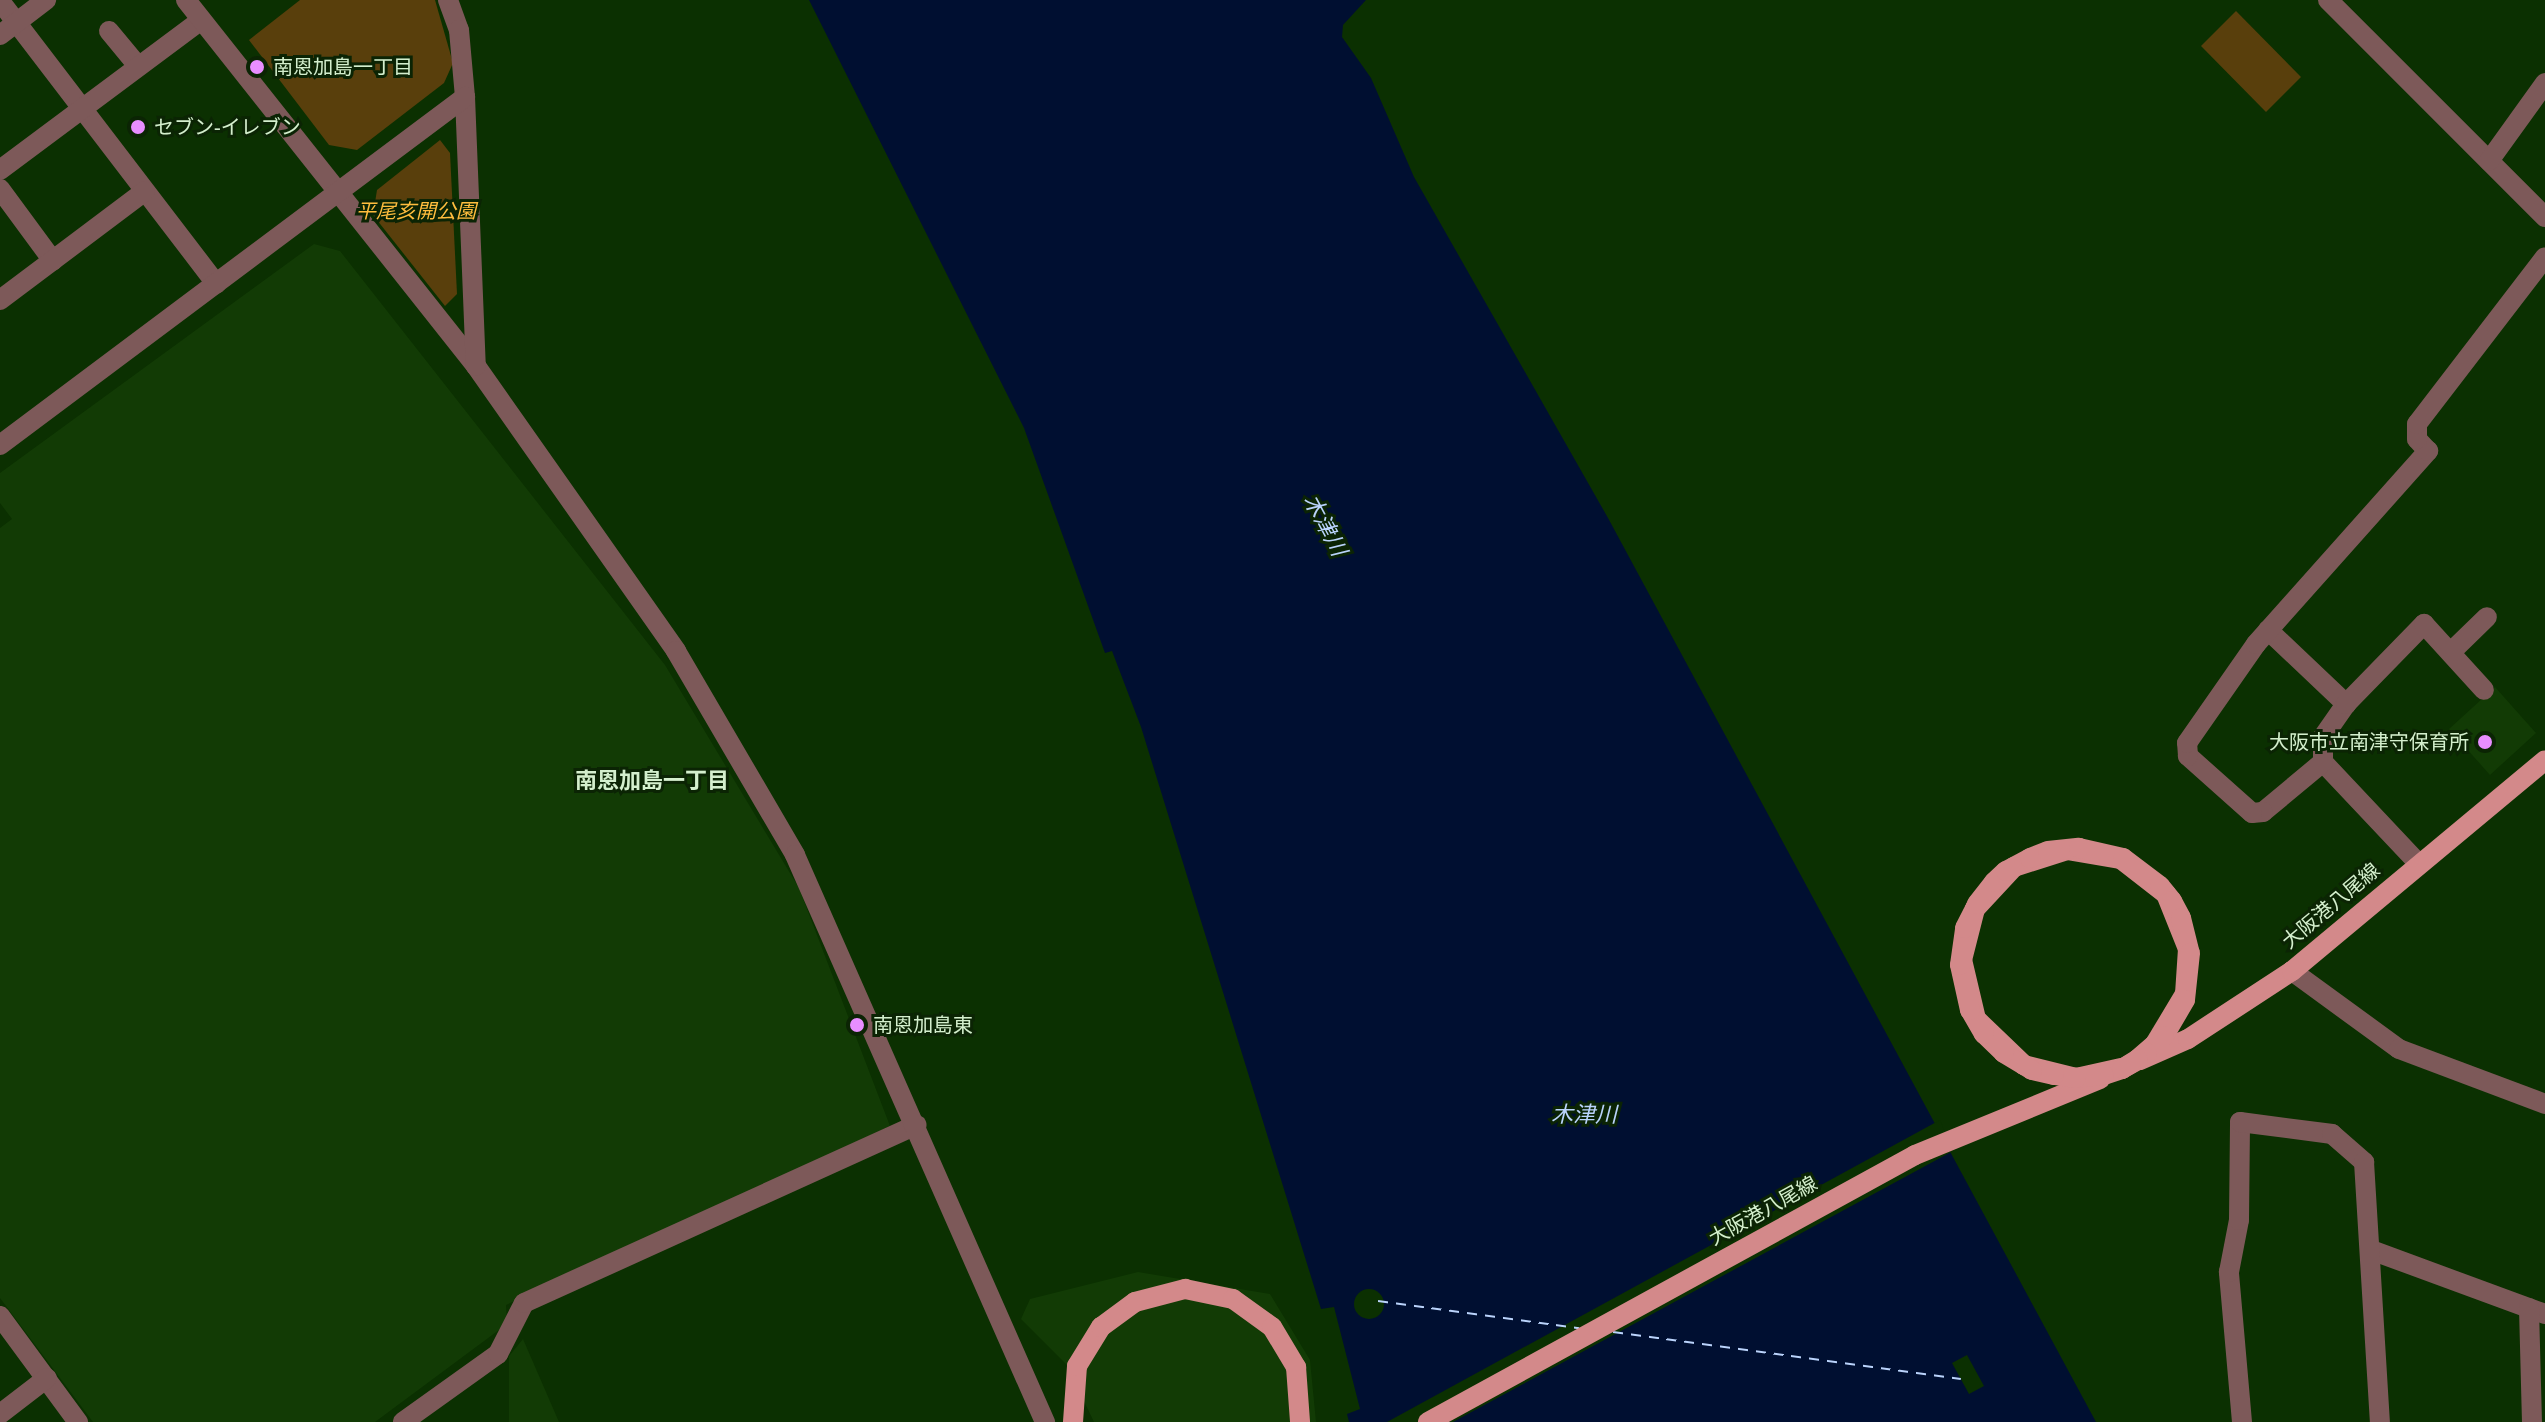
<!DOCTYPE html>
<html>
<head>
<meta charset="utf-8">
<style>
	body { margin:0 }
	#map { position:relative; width:2545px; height:1422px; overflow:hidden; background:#0b3001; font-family:"Times New Roman","Noto Sans JP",serif }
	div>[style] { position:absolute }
	.built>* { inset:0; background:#123b05 }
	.green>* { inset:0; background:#593f0c }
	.water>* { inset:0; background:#000f31 }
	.pier>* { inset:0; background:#0b3001 }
	.round { border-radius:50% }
	.ferry>* { height:2px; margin-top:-1px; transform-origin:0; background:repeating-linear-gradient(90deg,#bad3fb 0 10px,transparent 0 18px) }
	.minor>* { height:20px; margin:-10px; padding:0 10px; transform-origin:10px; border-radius:10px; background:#7d5959 }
	.tertiary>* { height:20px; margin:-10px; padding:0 10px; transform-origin:10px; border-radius:10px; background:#7d5959 }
	.primary>* { height:20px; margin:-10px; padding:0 10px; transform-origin:10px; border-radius:10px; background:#d3898a }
	.primary-bridge>* { height:20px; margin:-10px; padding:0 10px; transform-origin:10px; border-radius:10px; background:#d3898a }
	.dots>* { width:22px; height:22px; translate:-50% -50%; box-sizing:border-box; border:4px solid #0b2404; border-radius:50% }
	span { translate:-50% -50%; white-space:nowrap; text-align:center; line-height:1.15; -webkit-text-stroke:6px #0b2404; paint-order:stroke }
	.poi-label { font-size:20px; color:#d4efcd }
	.left { translate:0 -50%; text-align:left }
	.right { translate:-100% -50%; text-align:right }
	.park-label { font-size:20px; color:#ffbd3e; font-style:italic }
	.street-label { font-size:20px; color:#d4efcd }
	.water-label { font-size:22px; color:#bad3fb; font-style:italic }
	.neighbourhood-label { font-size:22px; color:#d4efcd; font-weight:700 }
</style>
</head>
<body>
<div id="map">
	<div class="built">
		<i style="clip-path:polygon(314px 244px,340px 251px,665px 665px,799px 888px,890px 1126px,506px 1305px,507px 1324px,375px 1422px,93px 1422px,0 1298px,0 528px,12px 519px,0 503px,0 473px)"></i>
		<i style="clip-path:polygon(2495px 687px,2536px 733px,2490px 775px,2449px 729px)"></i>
		<i style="clip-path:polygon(1138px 1272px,1270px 1294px,1310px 1360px,1316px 1422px,1094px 1422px,1066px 1364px,1021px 1319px,1030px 1299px)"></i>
		<i style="clip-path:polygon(523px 1339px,559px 1422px,509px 1422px,509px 1356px)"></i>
	</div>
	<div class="green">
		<i style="clip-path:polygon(300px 0,435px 0,453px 63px,444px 83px,357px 150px,329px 145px,249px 40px)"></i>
		<i style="clip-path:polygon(2236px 11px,2301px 77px,2266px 112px,2201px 46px)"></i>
		<i style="clip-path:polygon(440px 140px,450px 153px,457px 294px,445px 306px,373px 215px,377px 190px)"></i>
	</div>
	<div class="water">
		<i style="clip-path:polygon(809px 0,1366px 0,1343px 25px,1342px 37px,1371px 78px,1414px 177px,1608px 518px,2096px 1422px,1349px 1422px,1347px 1414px,1360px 1409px,1334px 1307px,1321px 1309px,1141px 727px,1112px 651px,1105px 653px,1024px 428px)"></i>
	</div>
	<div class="pier">
		<i style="clip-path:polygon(1940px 1120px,1953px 1151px,1453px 1422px,1387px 1422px)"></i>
		<i class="round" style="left:1354px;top:1289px;width:30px;height:30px"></i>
		<i style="clip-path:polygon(1967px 1355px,1984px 1386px,1969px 1394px,1952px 1363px)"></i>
	</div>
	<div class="ferry">
		<i style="left:1378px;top:1301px;width:203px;rotate:7.7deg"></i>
		<i style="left:1613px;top:1332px;width:351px;rotate:7.7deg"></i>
	</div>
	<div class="minor">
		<i style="left:2328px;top:0;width:307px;rotate:45deg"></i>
		<i style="left:0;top:1px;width:356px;rotate:52.6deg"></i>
		<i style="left:109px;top:31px;width:45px;rotate:50.4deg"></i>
		<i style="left:0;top:35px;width:58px;rotate:-37.3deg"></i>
		<i style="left:2489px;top:161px;width:96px;rotate:-54.3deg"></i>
		<i style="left:0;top:170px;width:251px;rotate:-36.7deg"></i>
		<i style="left:0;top:189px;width:89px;rotate:53.6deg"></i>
		<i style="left:0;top:300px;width:181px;rotate:-36.9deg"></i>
		<i style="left:2268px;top:630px;width:108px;rotate:43.5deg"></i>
		<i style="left:2346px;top:704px;width:40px;rotate:124.9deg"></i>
		<i style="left:2323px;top:737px;width:25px;rotate:90deg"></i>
		<i style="left:2451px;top:652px;width:50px;rotate:-44.2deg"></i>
		<i style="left:2346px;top:704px;width:112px;rotate:-45.7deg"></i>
		<i style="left:2424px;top:624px;width:89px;rotate:47.7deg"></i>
		<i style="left:2419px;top:864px;width:140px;rotate:-133.3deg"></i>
		<i style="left:2323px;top:762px;width:78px;rotate:140.2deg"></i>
		<i style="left:2263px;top:812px;width:11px;rotate:175deg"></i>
		<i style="left:2252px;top:813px;width:86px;rotate:-138.3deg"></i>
		<i style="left:2188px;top:756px;width:13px;rotate:-94deg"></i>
		<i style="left:2187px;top:743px;width:121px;rotate:-55.1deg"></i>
		<i style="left:2256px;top:644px;width:259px;rotate:-48.3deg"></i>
		<i style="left:2428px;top:451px;width:16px;rotate:-133deg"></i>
		<i style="left:2417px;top:439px;width:15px;rotate:-90deg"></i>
		<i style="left:2417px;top:424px;width:210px;rotate:-52.5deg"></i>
		<i style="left:2371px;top:1250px;width:185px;rotate:20.2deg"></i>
		<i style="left:2529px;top:1308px;width:114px;rotate:88.5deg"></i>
		<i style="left:0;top:1316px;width:132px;rotate:53.7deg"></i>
		<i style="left:0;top:1414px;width:59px;rotate:-37.5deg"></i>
		<i style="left:403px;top:1422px;width:117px;rotate:-35.6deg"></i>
		<i style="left:498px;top:1354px;width:57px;rotate:-63deg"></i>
		<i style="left:524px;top:1303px;width:431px;rotate:-24.4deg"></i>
		<i style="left:2242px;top:1422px;width:151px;rotate:-95deg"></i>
		<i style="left:2229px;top:1272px;width:53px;rotate:-79.1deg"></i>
		<i style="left:2239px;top:1220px;width:98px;rotate:-89.4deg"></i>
		<i style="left:2240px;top:1122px;width:93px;rotate:7.4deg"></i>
		<i style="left:2332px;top:1134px;width:43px;rotate:41.2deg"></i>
		<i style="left:2364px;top:1162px;width:260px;rotate:86.5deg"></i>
	</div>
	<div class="tertiary">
		<i style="left:186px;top:0;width:467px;rotate:51.6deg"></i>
		<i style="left:476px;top:366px;width:348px;rotate:54.9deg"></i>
		<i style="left:676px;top:651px;width:236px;rotate:59.7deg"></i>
		<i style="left:795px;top:855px;width:620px;rotate:66.21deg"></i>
		<i style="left:448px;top:0;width:32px;rotate:70deg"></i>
		<i style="left:459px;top:30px;width:67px;rotate:84.9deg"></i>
		<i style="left:465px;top:97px;width:269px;rotate:87.7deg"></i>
		<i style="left:0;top:445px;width:581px;rotate:-36.81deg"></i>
		<i style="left:2292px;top:971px;width:132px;rotate:36.1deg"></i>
		<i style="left:2399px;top:1049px;width:156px;rotate:20.6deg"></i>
	</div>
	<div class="primary">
		<i style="left:2140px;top:1060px;width:52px;rotate:-23.6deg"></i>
		<i style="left:2188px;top:1039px;width:124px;rotate:-33.2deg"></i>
		<i style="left:2292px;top:971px;width:329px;rotate:-39.8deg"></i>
		<i style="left:1073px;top:1422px;width:56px;rotate:-85.9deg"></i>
		<i style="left:1077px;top:1366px;width:46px;rotate:-58.4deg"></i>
		<i style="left:1101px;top:1327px;width:42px;rotate:-36.3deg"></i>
		<i style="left:1135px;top:1302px;width:52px;rotate:-14.6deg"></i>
		<i style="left:1185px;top:1289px;width:49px;rotate:11.8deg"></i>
		<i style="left:1233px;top:1299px;width:48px;rotate:35.7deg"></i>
		<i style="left:1272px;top:1327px;width:47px;rotate:59deg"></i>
		<i style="left:1296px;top:1367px;width:55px;rotate:85.8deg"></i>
		<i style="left:1428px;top:1422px;width:555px;rotate:-28.73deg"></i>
		<i style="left:1915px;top:1155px;width:200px;rotate:-22.3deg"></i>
	</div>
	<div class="primary-bridge">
		<i style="left:2121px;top:1068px;width:46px;rotate:167.5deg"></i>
		<i style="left:2076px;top:1078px;width:54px;rotate:-166deg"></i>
		<i style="left:2024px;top:1065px;width:66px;rotate:-136.2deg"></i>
		<i style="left:1976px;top:1019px;width:61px;rotate:-103.3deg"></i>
		<i style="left:1962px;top:960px;width:53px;rotate:-75.7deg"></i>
		<i style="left:1975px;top:909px;width:57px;rotate:-47.1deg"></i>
		<i style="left:2014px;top:867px;width:56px;rotate:-17.8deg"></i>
		<i style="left:2067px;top:850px;width:55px;rotate:9.5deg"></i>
		<i style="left:2121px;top:859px;width:57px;rotate:37.9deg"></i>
		<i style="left:2166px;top:894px;width:59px;rotate:68.2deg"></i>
		<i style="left:2188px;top:949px;width:45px;rotate:93.8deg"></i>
		<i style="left:2185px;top:994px;width:58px;rotate:121deg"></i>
		<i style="left:2155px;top:1044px;width:23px;rotate:139deg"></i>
		<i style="left:2138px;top:1059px;width:19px;rotate:148deg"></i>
		<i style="left:2122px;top:1069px;width:19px;rotate:162deg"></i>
		<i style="left:2104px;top:1075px;width:28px;rotate:174deg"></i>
		<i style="left:2076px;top:1078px;width:22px;rotate:-172deg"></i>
		<i style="left:2054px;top:1075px;width:23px;rotate:-167deg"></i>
		<i style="left:2032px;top:1070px;width:33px;rotate:-149deg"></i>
		<i style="left:2004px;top:1053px;width:28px;rotate:-136deg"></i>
		<i style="left:1984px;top:1034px;width:28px;rotate:-120deg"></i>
		<i style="left:1970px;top:1010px;width:46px;rotate:-102.5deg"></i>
		<i style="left:1960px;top:965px;width:37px;rotate:-82deg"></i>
		<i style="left:1965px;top:928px;width:27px;rotate:-63deg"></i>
		<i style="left:1977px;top:904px;width:28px;rotate:-52deg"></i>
		<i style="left:1994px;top:882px;width:16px;rotate:-43deg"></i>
		<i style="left:2006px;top:871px;width:27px;rotate:-28deg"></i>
		<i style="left:2030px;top:858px;width:19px;rotate:-21deg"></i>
		<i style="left:2048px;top:851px;width:31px;rotate:-6deg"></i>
		<i style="left:2079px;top:848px;width:45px;rotate:12.8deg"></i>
		<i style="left:2123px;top:858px;width:46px;rotate:37.1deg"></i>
		<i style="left:2160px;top:886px;width:19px;rotate:51deg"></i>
		<i style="left:2172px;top:901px;width:19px;rotate:62deg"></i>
		<i style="left:2181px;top:918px;width:36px;rotate:76deg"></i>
		<i style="left:2190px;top:953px;width:47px;rotate:96.1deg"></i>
		<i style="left:2185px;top:1000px;width:42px;rotate:120.3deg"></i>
		<i style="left:2164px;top:1036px;width:24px;rotate:135deg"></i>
		<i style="left:2147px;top:1053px;width:11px;rotate:142deg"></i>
		<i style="left:2138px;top:1060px;width:18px;rotate:151deg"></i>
	</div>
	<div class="dots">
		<i style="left:257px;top:67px;background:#e88eff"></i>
		<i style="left:138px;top:127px;background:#e88eff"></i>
		<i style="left:2485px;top:742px;background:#e88eff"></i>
		<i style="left:857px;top:1025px;background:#e88eff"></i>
	</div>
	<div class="poi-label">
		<span class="left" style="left:273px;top:67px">南恩加島一丁目</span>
		<span class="left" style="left:154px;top:127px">セブン-イレブン</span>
		<span class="right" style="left:2469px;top:742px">大阪市立南津守保育所</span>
		<span class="left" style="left:873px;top:1025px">南恩加島東</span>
	</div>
	<div class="park-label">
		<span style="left:416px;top:211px">平尾亥開公園</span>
	</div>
	<div class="street-label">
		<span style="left:2331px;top:906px;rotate:-40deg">大阪港八尾線</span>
		<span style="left:1763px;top:1211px;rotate:-29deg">大阪港八尾線</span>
	</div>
	<div class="water-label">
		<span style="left:1325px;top:525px;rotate:62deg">木津川</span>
		<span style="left:1584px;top:1115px">木津川</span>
	</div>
	<div class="neighbourhood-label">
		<span style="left:652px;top:781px">南恩加島一丁目</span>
	</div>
</div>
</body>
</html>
